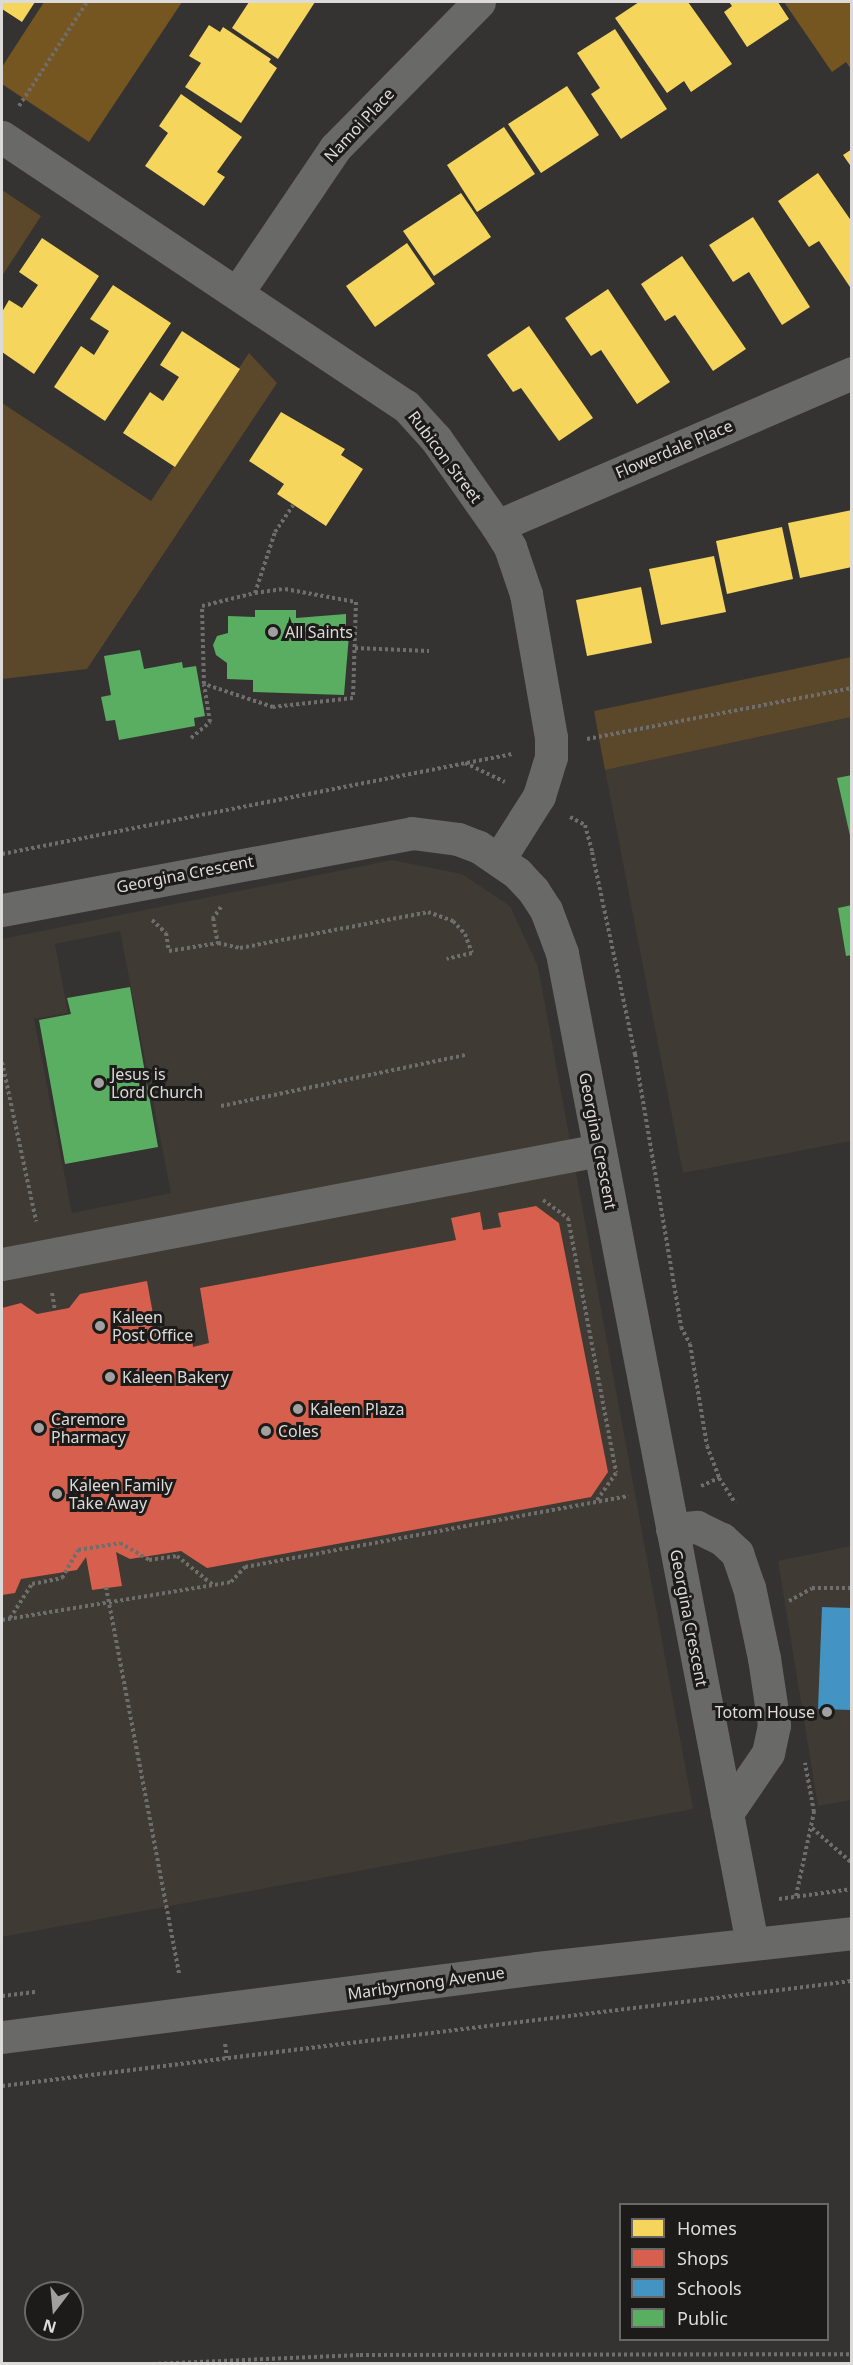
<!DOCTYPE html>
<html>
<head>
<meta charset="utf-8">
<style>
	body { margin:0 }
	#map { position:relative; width:853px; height:2365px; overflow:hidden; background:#343331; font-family:"Noto Sans",sans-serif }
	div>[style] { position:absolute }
	.built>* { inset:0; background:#3f3a33 }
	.green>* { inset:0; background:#5b482b }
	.forest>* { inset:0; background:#765620 }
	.homes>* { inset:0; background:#f6d55c }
	.shops>* { inset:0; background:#d6604d }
	.schools>* { inset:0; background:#4393c3 }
	.public>* { inset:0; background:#5aae61 }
	.path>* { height:4px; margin-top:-2px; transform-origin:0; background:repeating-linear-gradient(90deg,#6e6e6d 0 3px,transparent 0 6px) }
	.minor>* { height:33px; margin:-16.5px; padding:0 16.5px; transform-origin:16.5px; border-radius:16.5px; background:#696968 }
	.dots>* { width:16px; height:16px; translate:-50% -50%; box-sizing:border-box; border:3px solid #1c1b19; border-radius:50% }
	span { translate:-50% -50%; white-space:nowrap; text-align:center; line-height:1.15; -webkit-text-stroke:6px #1c1b19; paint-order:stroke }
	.street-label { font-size:16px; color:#dcdbd9 }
	.poi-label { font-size:16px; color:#dcdbd9 }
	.left { translate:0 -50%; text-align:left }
	.right { translate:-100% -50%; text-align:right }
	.frame { position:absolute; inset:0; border:3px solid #dcdbd9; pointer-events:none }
	.legend { position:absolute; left:619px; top:2203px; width:210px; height:138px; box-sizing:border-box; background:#1c1b19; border:2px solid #696866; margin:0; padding:8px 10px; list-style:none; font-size:18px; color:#dcdbd9 }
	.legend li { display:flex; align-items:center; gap:12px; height:30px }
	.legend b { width:30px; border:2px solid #696866 }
	.north { position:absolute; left:24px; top:2281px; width:60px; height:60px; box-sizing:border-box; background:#1c1b19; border:2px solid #696866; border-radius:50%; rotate:196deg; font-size:16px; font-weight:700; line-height:24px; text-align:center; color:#dcdbd9 }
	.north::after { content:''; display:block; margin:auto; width:21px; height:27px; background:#a1a09e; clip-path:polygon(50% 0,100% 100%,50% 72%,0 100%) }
</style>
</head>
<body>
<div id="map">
	<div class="built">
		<i style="clip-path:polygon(851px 717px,851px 1141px,683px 1173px,605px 770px)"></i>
		<i style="clip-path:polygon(evenodd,392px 860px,462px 874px,510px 906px,538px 967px,693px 1809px,2px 1937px,2px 939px,392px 860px,120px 931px,171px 1193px,72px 1213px,34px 1019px,68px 1013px,55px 944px,120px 931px)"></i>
		<i style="clip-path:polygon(851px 1546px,851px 1800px,818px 1806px,778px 1561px)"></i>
	</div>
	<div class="green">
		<i style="clip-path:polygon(2px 190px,41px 216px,2px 276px)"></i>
		<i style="clip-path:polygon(249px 353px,277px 383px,87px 669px,2px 679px,2px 403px,151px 501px)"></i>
		<i style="clip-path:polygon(851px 657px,851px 717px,605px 770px,594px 711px)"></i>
	</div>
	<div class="forest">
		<i style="clip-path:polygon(44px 2px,182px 2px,89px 142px,2px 84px,2px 67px)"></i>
		<i style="clip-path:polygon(784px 2px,851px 2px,851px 69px,846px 62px,832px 72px)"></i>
	</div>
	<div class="homes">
		<i style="clip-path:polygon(2px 2px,35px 2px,22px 22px,2px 9px)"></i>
		<i style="clip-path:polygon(249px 2px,315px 2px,278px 59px,232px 28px)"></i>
		<i style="clip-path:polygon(639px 2px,688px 2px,732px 64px,691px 92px,684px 81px,667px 93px,615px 18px)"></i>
		<i style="clip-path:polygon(729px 2px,778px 2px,789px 19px,747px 47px,724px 12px,732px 6px)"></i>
		<i style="clip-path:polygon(209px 25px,220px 32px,223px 27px,271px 59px,269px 62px,277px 68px,241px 123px,185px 87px,201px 63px,189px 56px)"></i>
		<i style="clip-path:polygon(615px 29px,667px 109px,621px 139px,591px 94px,600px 88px,577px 53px)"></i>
		<i style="clip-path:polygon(567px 86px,599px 135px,541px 173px,508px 124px)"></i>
		<i style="clip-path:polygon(181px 94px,242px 137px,217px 172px,225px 177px,204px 206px,145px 166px,168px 133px,159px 126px)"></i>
		<i style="clip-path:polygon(504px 127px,535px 174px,477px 212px,447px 165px)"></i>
		<i style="clip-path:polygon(852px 149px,852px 168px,843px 155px)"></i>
		<i style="clip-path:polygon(818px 173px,852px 222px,850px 287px,819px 241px,809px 247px,778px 201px)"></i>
		<i style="clip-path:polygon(461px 193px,491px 237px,434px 276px,403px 231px)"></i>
		<i style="clip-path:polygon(753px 217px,810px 307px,782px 325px,749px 272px,733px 282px,709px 245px)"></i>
		<i style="clip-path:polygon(42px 238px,99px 276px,34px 374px,2px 352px,2px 312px,9px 300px,22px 308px,38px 285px,19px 272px)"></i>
		<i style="clip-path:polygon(407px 243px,435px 284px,375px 327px,346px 286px)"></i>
		<i style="clip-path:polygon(682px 256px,746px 349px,713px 371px,675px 315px,665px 321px,641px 284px)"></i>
		<i style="clip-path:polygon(113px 285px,171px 323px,105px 421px,54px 387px,81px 346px,94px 355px,109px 331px,90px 319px)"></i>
		<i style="clip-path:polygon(608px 289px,670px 382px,637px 404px,601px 350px,591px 356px,565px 318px)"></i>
		<i style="clip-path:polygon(529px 326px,593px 418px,559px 441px,521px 388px,513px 392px,487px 355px)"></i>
		<i style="clip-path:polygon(182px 331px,240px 369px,175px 467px,123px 433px,150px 392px,163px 401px,179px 377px,160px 365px)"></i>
		<i style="clip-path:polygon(281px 412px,345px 449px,341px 455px,363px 469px,326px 526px,277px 494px,284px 484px,249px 461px)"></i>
		<i style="clip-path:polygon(852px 510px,852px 567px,800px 578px,788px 523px)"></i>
		<i style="clip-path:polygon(782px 527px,793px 579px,727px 594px,716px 541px)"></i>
		<i style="clip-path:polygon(714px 556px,726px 612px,661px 625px,649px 569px)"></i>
		<i style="clip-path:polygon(641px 587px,652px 643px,587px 656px,576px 600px)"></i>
	</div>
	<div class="shops">
		<i style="clip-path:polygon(536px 1206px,559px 1223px,608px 1472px,591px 1497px,207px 1568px,181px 1551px,130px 1559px,116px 1552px,122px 1586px,92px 1590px,86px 1557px,77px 1570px,21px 1579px,15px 1593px,2px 1595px,2px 1308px,21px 1303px,37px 1314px,69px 1308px,80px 1294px,147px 1281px,157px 1336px,191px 1329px,193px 1347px,209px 1343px,200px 1288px,456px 1240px,451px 1218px,480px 1212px,483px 1230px,501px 1227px,498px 1213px)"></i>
	</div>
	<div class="schools">
		<i style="clip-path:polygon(822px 1607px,852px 1608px,852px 1710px,818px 1709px)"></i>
	</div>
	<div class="public">
		<i style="clip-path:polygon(255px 610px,296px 610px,296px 618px,346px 614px,346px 636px,349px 635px,344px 695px,253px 692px,253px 680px,227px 679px,227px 663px,216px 655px,213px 645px,217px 636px,228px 633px,228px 616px,255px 617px)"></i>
		<i style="clip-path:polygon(140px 650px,144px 669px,182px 662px,183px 668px,196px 666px,205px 716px,194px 718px,195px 726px,119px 740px,115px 720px,106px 721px,101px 697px,111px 695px,104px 656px)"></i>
		<i style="clip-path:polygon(852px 775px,852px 840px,851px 840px,837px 778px)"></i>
		<i style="clip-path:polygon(852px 905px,852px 955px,846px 956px,838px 908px)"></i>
		<i style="clip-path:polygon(130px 987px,158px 1147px,65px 1164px,39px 1020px,71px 1014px,67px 998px)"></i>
	</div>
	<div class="path">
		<i style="left:19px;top:106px;width:124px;rotate:-56.8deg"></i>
		<i style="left:255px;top:593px;width:30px;rotate:-8deg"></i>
		<i style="left:285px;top:589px;width:72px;rotate:10.4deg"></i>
		<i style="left:356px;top:602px;width:96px;rotate:91.8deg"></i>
		<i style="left:353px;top:698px;width:81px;rotate:173.6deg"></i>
		<i style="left:273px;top:707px;width:73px;rotate:-161.6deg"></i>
		<i style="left:204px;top:684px;width:78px;rotate:-91.5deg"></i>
		<i style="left:202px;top:606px;width:55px;rotate:-13.8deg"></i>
		<i style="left:255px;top:593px;width:64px;rotate:-71.8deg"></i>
		<i style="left:275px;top:532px;width:32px;rotate:-56deg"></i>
		<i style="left:355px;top:648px;width:74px;rotate:2.3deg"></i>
		<i style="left:191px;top:738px;width:25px;rotate:-40deg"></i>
		<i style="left:210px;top:722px;width:38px;rotate:-99deg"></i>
		<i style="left:587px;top:739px;width:270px;rotate:-10.9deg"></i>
		<i style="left:465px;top:763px;width:44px;rotate:25.4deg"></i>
		<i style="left:570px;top:817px;width:17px;rotate:28deg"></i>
		<i style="left:585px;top:825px;width:28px;rotate:75deg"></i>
		<i style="left:592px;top:852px;width:207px;rotate:78deg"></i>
		<i style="left:635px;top:1054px;width:277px;rotate:80.4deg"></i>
		<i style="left:681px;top:1327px;width:19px;rotate:62deg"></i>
		<i style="left:690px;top:1344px;width:103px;rotate:80.5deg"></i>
		<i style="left:707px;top:1446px;width:34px;rotate:69deg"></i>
		<i style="left:719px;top:1478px;width:30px;rotate:57deg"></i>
		<i style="left:2px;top:854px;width:520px;rotate:-11.09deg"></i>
		<i style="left:221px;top:907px;width:14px;rotate:126deg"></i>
		<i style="left:213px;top:918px;width:25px;rotate:79deg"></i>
		<i style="left:218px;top:943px;width:23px;rotate:13deg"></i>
		<i style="left:240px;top:948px;width:191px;rotate:-10.8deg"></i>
		<i style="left:428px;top:912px;width:27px;rotate:20deg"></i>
		<i style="left:453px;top:921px;width:18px;rotate:47deg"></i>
		<i style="left:465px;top:934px;width:20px;rotate:70deg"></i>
		<i style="left:472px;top:953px;width:26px;rotate:167deg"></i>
		<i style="left:152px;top:920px;width:19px;rotate:43deg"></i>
		<i style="left:166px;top:933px;width:18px;rotate:81deg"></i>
		<i style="left:169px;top:951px;width:50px;rotate:-9.3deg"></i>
		<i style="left:2px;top:1062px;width:163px;rotate:77.9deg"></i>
		<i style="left:221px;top:1106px;width:250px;rotate:-11.8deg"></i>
		<i style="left:543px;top:1200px;width:31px;rotate:36deg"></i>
		<i style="left:568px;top:1218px;width:259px;rotate:79.3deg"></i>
		<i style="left:616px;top:1473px;width:33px;rotate:125deg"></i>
		<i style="left:52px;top:1293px;width:17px;rotate:80deg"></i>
		<i style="left:701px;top:1486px;width:20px;rotate:-24deg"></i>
		<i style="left:106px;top:1587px;width:395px;rotate:79.3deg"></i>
		<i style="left:789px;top:1601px;width:26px;rotate:-29deg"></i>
		<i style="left:812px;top:1588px;width:40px"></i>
		<i style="left:10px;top:1618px;width:40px;rotate:-57.1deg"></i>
		<i style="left:32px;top:1584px;width:31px;rotate:-11deg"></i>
		<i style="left:62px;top:1578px;width:32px;rotate:-60deg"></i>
		<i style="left:78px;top:1550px;width:43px;rotate:-9.5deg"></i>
		<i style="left:120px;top:1543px;width:34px;rotate:30deg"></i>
		<i style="left:149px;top:1560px;width:28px;rotate:-8deg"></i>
		<i style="left:177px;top:1556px;width:46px;rotate:38.9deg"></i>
		<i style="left:2px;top:1620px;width:232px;rotate:-9.4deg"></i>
		<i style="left:231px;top:1582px;width:21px;rotate:-47deg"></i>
		<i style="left:245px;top:1567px;width:390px;rotate:-10.5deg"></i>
		<i style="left:812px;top:1828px;width:53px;rotate:41.2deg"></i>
		<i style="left:796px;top:1896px;width:86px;rotate:-77.9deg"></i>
		<i style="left:814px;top:1812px;width:50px;rotate:-100.4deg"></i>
		<i style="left:779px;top:1899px;width:74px;rotate:-7.8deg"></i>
		<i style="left:2px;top:1996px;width:35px;rotate:-7deg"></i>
		<i style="left:225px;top:2044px;width:14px;rotate:82deg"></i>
		<i style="left:2px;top:2086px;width:856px;rotate:-7.04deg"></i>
		<i style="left:152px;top:2364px;width:208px;rotate:-2.5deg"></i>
		<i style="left:360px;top:2355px;width:492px;rotate:-0.1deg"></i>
	</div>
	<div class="minor">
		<i style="left:2px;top:137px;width:485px;rotate:33.7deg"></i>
		<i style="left:406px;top:406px;width:45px;rotate:47.7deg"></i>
		<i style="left:436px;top:439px;width:106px;rotate:55deg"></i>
		<i style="left:497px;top:526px;width:25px;rotate:58deg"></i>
		<i style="left:510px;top:547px;width:50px;rotate:71.2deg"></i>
		<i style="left:526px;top:594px;width:145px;rotate:80.1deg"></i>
		<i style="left:551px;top:737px;width:20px;rotate:90deg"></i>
		<i style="left:551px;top:757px;width:41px;rotate:107.1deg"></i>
		<i style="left:539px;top:796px;width:75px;rotate:122.4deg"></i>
		<i style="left:237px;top:293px;width:175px;rotate:-55.9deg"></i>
		<i style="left:335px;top:148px;width:205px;rotate:-45.4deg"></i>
		<i style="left:497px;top:526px;width:387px;rotate:-23.3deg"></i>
		<i style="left:2px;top:910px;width:417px;rotate:-10.6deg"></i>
		<i style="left:412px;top:833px;width:46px;rotate:7.4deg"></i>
		<i style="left:458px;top:839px;width:22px;rotate:21deg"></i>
		<i style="left:479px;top:847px;width:46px;rotate:34.4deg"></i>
		<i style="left:517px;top:873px;width:23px;rotate:47deg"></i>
		<i style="left:533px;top:890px;width:24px;rotate:57deg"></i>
		<i style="left:546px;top:910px;width:46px;rotate:69.6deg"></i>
		<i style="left:562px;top:953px;width:1008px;rotate:79.14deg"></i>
		<i style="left:2px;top:1264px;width:608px;rotate:-10.81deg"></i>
		<i style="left:672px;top:1529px;width:25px;rotate:-5deg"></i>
		<i style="left:697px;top:1527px;width:28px;rotate:26deg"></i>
		<i style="left:722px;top:1539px;width:21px;rotate:43deg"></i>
		<i style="left:737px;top:1553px;width:36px;rotate:71deg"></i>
		<i style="left:749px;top:1587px;width:73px;rotate:78.1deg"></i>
		<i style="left:764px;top:1658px;width:68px;rotate:81.5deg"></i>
		<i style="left:774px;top:1725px;width:29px;rotate:102deg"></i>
		<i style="left:768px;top:1753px;width:73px;rotate:124.3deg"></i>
		<i style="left:2px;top:2037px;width:539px;rotate:-7.35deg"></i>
		<i style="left:537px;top:1968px;width:317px;rotate:-6.3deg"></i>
	</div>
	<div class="dots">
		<i style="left:273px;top:632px;background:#a1a09e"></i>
		<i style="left:99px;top:1083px;background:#a1a09e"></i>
		<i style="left:100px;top:1326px;background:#a1a09e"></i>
		<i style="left:110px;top:1377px;background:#a1a09e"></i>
		<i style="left:298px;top:1409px;background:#a1a09e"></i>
		<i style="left:39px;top:1428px;background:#a1a09e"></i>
		<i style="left:266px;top:1431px;background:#a1a09e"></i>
		<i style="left:57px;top:1494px;background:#a1a09e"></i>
		<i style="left:827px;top:1712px;background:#a1a09e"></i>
	</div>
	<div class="street-label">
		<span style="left:359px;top:125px;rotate:-47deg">Namoi Place</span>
		<span style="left:674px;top:449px;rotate:-23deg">Flowerdale Place</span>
		<span style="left:445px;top:457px;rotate:53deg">Rubicon Street</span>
		<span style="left:185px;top:874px;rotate:-11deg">Georgina Crescent</span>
		<span style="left:598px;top:1141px;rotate:79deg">Georgina Crescent</span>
		<span style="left:689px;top:1618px;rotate:79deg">Georgina Crescent</span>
		<span style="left:426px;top:1983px;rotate:-8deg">Maribyrnong Avenue</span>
	</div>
	<div class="poi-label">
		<span class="left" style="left:285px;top:632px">All Saints</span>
		<span class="left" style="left:111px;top:1083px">Jesus is<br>Lord Church</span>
		<span class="left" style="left:112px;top:1326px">Kaleen<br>Post Office</span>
		<span class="left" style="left:122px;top:1377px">Kaleen Bakery</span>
		<span class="left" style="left:310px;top:1409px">Kaleen Plaza</span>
		<span class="left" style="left:51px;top:1428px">Caremore<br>Pharmacy</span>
		<span class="left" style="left:278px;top:1431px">Coles</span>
		<span class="left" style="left:69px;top:1494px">Kaleen Family<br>Take Away</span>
		<span class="right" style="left:815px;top:1712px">Totom House</span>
	</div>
	<div class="frame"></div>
	<ul class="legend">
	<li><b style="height:16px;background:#f6d55c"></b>Homes</li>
	<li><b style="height:16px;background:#d6604d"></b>Shops</li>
	<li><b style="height:16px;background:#4393c3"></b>Schools</li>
	<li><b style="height:16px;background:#5aae61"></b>Public</li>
	</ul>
	<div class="north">N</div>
</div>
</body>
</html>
